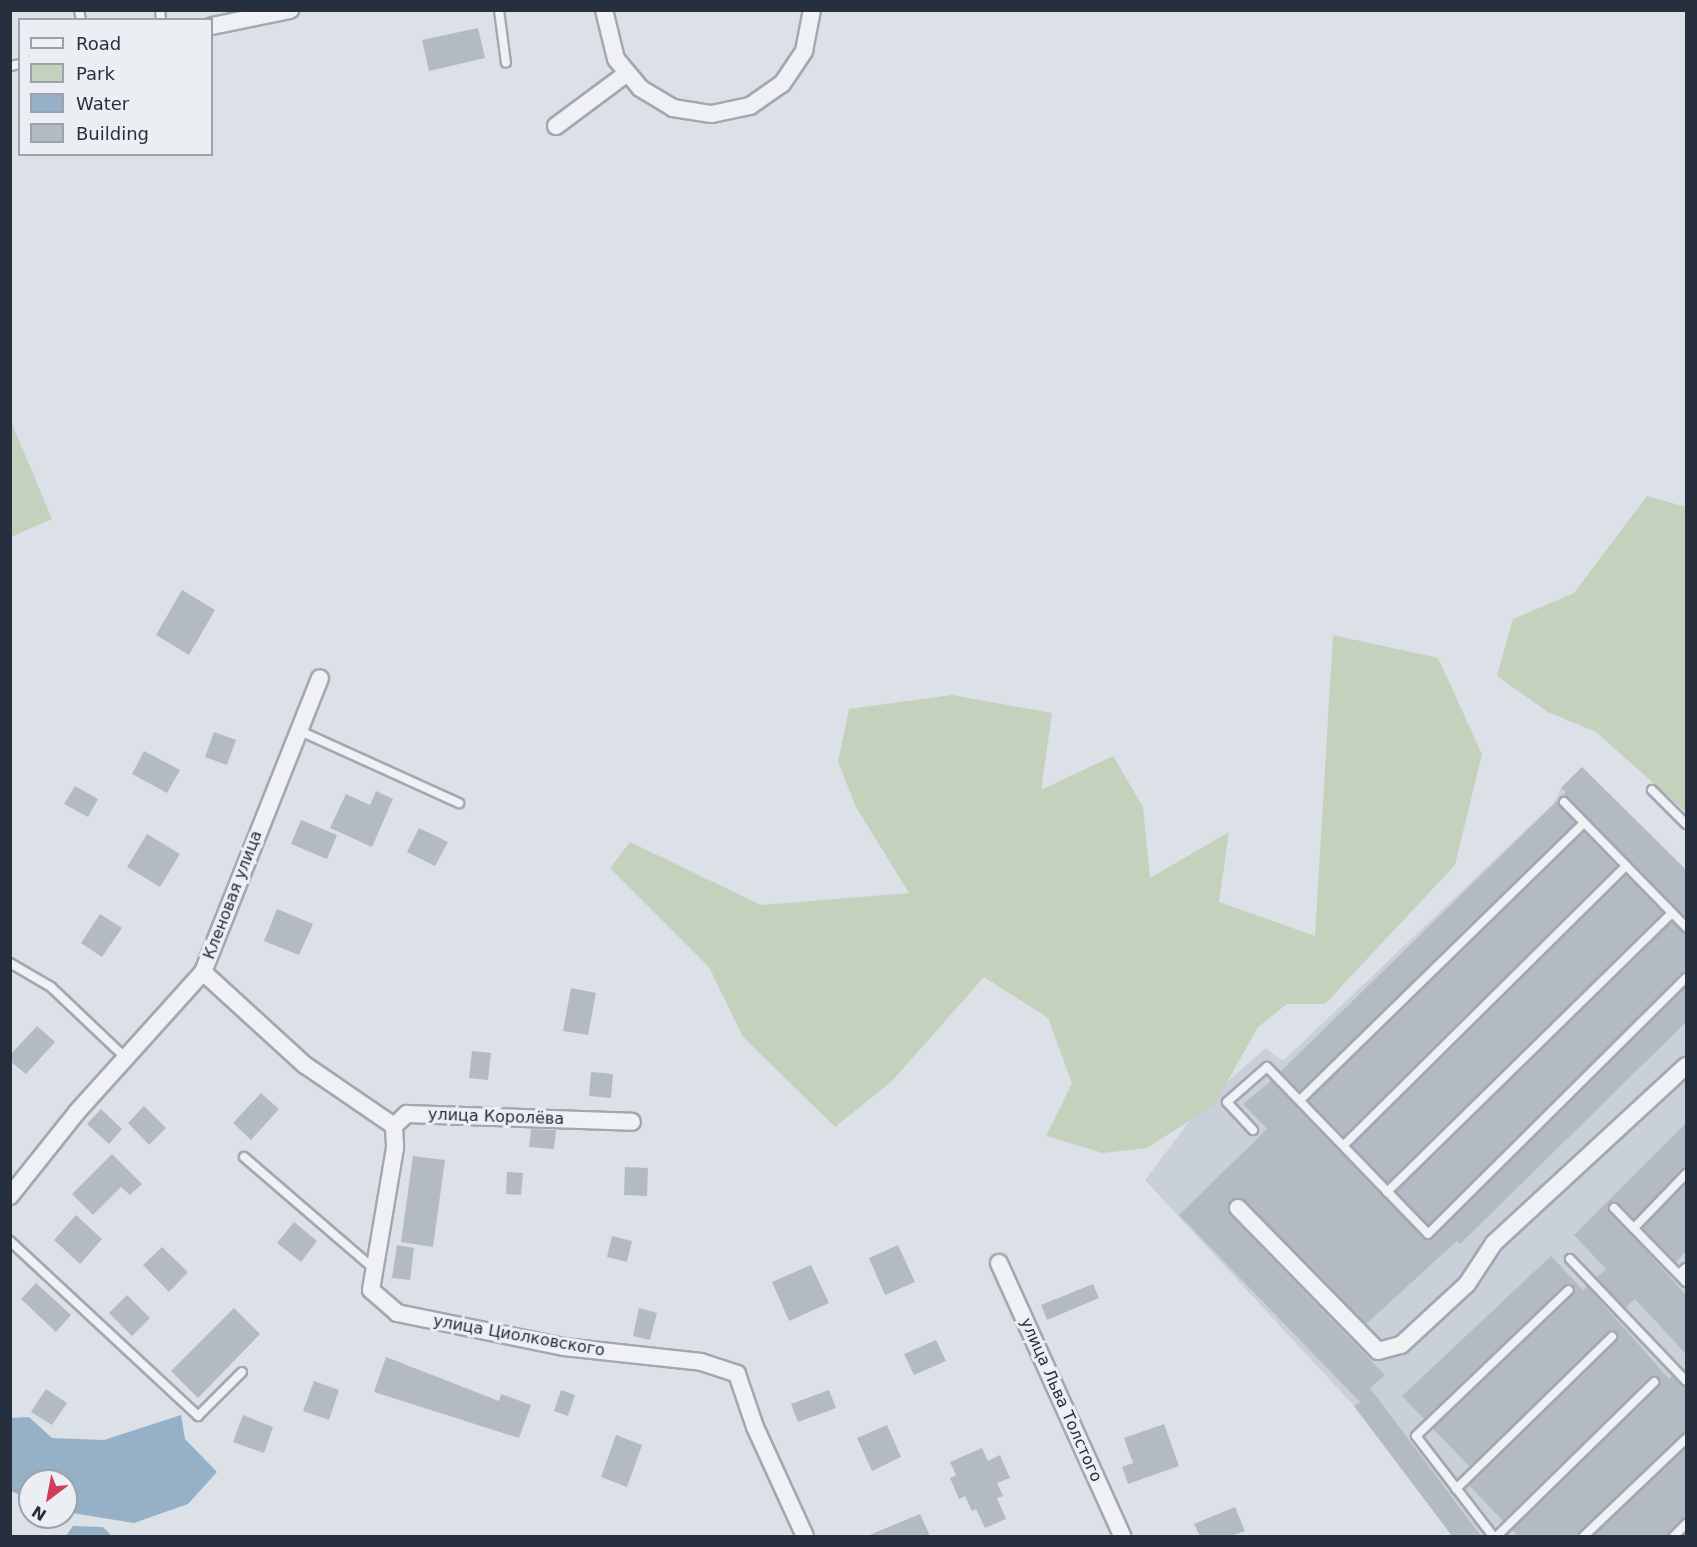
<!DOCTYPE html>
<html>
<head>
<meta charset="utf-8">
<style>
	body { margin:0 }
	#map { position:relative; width:1697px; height:1547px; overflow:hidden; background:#dce1e7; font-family:"DejaVu Sans",sans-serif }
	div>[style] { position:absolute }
	.built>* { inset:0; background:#cad0d9 }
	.green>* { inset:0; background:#c3d1bd }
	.water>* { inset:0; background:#96b0c8 }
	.building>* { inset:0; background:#b3bac3 }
	.roads { filter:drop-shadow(2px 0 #a2a8b1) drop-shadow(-2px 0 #a2a8b1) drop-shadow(0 2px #a2a8b1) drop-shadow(0 -2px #a2a8b1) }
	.service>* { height:8px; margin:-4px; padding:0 4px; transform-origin:4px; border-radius:4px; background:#eff1f5 }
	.minor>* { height:16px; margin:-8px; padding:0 8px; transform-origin:8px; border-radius:8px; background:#eff1f5 }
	span { translate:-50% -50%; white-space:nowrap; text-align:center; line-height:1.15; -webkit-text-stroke:6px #ebeff4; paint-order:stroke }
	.street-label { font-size:16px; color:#262f3d }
	.frame { position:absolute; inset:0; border:12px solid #262f3d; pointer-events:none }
	.legend { position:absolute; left:18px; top:18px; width:195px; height:138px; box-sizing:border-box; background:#ebeff4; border:2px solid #9ca2ab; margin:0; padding:8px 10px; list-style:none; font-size:18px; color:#262f3d }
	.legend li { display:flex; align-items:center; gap:12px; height:30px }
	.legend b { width:30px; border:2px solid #9ca2ab }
	.north { position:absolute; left:18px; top:1469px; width:60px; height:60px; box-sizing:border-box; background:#ebeff4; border:2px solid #9ca2ab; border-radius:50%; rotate:212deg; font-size:16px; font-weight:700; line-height:24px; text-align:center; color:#262f3d }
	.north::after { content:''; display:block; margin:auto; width:21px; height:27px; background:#d03c5a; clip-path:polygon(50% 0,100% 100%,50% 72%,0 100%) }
</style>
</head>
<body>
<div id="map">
	<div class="built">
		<i style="clip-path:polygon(1582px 767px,1686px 869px,1686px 1536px,1453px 1536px,1354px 1406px,1145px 1180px,1203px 1103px,1266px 1048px,1283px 1061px,1554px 803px,1561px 788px)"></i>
	</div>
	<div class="green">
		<i style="clip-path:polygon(10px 419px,52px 519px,11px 537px,10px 537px)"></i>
		<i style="clip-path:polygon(1647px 496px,1686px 507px,1686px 812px,1596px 732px,1548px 712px,1497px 676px,1513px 619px,1574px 593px)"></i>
		<i style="clip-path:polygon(1333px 635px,1438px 658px,1482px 754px,1455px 865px,1325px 1004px,1287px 1004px,1258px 1027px,1214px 1105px,1147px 1148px,1103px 1153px,1046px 1136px,1072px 1083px,1048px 1018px,984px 977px,891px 1082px,835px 1127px,743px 1037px,709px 967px,610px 868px,630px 842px,761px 905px,909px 893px,856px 807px,838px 762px,849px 709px,952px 695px,1052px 713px,1041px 790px,1113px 756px,1143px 807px,1150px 878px,1229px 832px,1219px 902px,1315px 936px)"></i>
	</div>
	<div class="water">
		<i style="clip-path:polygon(181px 1415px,185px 1439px,217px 1472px,188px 1504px,134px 1523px,66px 1512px,66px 1481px,30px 1481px,30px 1499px,11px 1491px,11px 1418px,29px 1417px,52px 1438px,104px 1440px)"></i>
		<i style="clip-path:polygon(73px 1526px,103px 1527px,112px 1536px,66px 1536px)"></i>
	</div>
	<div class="building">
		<i style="clip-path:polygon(478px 28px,485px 58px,429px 71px,422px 40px)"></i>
		<i style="clip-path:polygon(182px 590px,215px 610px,189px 655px,156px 635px)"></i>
		<i style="clip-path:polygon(214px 732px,236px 740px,227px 765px,205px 757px)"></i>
		<i style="clip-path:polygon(144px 751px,180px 770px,167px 793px,132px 774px)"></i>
		<i style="clip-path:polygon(1582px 767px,1686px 870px,1686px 918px,1569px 798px,1562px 796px,1566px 792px,1561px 788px)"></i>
		<i style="clip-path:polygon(75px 786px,98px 799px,88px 817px,64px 804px)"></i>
		<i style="clip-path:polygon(376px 791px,393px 799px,372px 847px,330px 828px,346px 794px,370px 805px)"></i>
		<i style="clip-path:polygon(1558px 800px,1575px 823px,1300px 1092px,1280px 1072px)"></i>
		<i style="clip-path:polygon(301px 820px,337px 835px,327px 859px,291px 844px)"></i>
		<i style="clip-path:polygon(419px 828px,448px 842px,435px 866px,407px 852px)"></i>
		<i style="clip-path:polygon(1584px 832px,1617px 866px,1343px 1137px,1308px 1101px)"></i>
		<i style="clip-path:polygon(147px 834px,180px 854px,160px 887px,127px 867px)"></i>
		<i style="clip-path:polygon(1626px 875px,1663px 913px,1387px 1183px,1352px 1146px)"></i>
		<i style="clip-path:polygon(277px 909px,313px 924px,299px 955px,264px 941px)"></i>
		<i style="clip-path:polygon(100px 914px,122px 928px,102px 957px,81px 943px)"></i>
		<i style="clip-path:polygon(1672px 922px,1686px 933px,1686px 972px,1428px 1225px,1396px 1192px)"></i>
		<i style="clip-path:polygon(1686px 986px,1686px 1022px,1460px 1244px,1457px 1241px,1366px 1324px,1246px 1201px,1236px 1198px,1228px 1205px,1230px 1215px,1385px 1375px,1370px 1388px,1481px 1536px,1452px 1536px,1354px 1406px,1360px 1402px,1179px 1215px,1267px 1129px,1243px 1104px,1271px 1081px,1423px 1238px,1430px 1240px)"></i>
		<i style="clip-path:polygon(571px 988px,596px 993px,588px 1035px,563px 1031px)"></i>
		<i style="clip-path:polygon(37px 1026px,55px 1042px,26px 1074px,10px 1061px,10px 1055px)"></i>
		<i style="clip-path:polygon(472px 1051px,491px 1053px,488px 1080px,469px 1078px)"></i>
		<i style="clip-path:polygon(591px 1072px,613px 1074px,611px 1098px,589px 1096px)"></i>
		<i style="clip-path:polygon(261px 1093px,279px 1109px,251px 1140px,233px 1123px)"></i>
		<i style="clip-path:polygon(144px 1106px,166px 1128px,149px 1145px,128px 1123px)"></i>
		<i style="clip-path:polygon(101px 1109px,122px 1129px,109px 1144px,87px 1124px)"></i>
		<i style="clip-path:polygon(1686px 1123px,1686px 1168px,1634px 1219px,1616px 1202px,1608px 1209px,1686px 1295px,1686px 1354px,1635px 1299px,1625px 1308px,1596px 1278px,1606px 1269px,1574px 1235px)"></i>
		<i style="clip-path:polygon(531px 1129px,556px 1130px,554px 1149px,529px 1147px)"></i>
		<i style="clip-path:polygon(112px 1154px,142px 1184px,130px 1195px,121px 1187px,93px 1215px,72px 1194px)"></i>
		<i style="clip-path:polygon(413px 1156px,445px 1160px,433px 1247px,401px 1242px)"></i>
		<i style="clip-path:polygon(625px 1167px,648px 1168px,647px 1196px,624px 1195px)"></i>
		<i style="clip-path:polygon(507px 1172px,523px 1173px,521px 1195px,506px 1194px)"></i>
		<i style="clip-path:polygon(1686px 1183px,1686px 1251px,1676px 1262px,1643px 1228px)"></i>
		<i style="clip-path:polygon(76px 1215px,102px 1239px,80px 1264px,54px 1240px)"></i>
		<i style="clip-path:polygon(294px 1222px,317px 1241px,301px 1262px,277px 1243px)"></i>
		<i style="clip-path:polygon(612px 1236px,632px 1241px,627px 1262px,607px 1257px)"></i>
		<i style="clip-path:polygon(397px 1245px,414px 1248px,410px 1280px,392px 1278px)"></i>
		<i style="clip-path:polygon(898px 1245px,915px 1282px,885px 1295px,869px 1258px)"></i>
		<i style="clip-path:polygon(162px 1247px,188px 1272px,169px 1292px,143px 1265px)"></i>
		<i style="clip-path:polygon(1551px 1256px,1583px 1290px,1587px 1286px,1669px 1379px,1672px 1376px,1686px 1387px,1686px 1433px,1578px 1536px,1518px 1536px,1512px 1530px,1658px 1387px,1659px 1378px,1650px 1377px,1503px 1521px,1469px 1485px,1616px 1342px,1617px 1333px,1608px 1332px,1470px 1467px,1433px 1429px,1573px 1295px,1574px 1286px,1565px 1285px,1424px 1419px,1402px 1396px)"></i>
		<i style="clip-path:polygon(811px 1265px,829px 1303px,789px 1321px,772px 1282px)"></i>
		<i style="clip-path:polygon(36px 1283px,71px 1315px,56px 1332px,21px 1299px)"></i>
		<i style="clip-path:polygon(1093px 1284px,1099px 1298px,1047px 1320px,1041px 1305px)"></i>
		<i style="clip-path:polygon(127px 1295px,150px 1318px,132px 1336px,109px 1313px)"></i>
		<i style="clip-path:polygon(234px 1308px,260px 1334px,198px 1398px,171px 1371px)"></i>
		<i style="clip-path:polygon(639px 1308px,657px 1313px,650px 1340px,633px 1336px)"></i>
		<i style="clip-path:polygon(936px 1340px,946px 1361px,914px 1375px,904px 1354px)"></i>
		<i style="clip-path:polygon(386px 1357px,499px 1401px,501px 1394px,531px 1405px,519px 1438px,374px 1392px)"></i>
		<i style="clip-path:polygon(314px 1381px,339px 1390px,329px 1420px,303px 1411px)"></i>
		<i style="clip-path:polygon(46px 1389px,67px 1403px,52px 1425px,31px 1412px)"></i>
		<i style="clip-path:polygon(561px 1390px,575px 1395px,568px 1416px,554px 1411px)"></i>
		<i style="clip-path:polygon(829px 1390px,836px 1408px,798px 1422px,791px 1404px)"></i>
		<i style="clip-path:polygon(243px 1415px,273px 1427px,264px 1453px,233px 1442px)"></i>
		<i style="clip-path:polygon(1164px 1424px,1179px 1466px,1128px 1484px,1122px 1467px,1133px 1463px,1124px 1438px)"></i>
		<i style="clip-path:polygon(887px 1425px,901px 1457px,872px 1471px,857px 1438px)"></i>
		<i style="clip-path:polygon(616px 1435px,642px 1445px,627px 1487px,601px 1477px)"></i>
		<i style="clip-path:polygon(1686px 1447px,1686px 1518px,1668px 1536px,1593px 1536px)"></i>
		<i style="clip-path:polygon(982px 1448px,988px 1461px,1000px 1455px,1010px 1478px,997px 1483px,1003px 1496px,997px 1498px,1006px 1519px,985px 1528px,976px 1509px,972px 1511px,965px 1496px,959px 1499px,950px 1478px,956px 1475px,950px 1462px)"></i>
		<i style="clip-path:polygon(1235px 1507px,1245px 1531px,1231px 1536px,1200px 1536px,1194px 1524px)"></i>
		<i style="clip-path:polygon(920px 1514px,930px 1536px,867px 1536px)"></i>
	</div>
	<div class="roads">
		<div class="service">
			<i style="left:79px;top:10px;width:10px;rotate:79deg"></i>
			<i style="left:160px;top:10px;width:10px;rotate:84deg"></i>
			<i style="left:499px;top:10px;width:53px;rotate:82.5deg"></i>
			<i style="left:10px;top:66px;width:10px;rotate:-11deg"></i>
			<i style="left:298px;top:730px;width:177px;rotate:24.4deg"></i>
			<i style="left:1652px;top:790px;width:48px;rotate:45deg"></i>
			<i style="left:1564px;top:802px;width:175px;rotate:45.7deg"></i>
			<i style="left:10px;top:963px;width:48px;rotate:30.3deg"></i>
			<i style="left:51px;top:987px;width:105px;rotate:43.5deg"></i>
			<i style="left:1301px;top:1099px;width:395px;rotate:-44.3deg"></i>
			<i style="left:1253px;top:1130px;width:38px;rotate:-133deg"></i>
			<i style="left:1227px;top:1102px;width:53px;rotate:-41.2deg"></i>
			<i style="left:1267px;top:1067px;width:232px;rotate:46deg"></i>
			<i style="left:1428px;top:1234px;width:363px;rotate:-44.8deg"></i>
			<i style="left:1344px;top:1145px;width:397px;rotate:-44.7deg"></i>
			<i style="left:244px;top:1157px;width:170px;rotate:40.7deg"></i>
			<i style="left:1387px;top:1192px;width:399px;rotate:-44.4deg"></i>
			<i style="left:1614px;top:1208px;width:103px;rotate:45.8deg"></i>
			<i style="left:1634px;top:1228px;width:75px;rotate:-46.1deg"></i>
			<i style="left:10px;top:1241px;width:257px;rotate:42.9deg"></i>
			<i style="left:198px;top:1416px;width:62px;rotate:-45deg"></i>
			<i style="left:1570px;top:1259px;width:168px;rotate:46.4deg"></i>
			<i style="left:1679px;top:1274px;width:9px;rotate:-41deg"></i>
			<i style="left:1456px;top:1489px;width:218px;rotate:-44.3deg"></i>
			<i style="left:1493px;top:1536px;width:126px;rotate:-127.6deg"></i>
			<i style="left:1416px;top:1436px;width:211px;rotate:-43.7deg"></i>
			<i style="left:1497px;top:1536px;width:220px;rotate:-44.4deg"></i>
			<i style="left:1584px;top:1536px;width:141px;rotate:-43.6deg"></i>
			<i style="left:1674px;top:1536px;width:17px;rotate:-45deg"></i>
		</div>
		<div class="minor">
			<i style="left:604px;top:10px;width:50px;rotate:76.2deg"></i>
			<i style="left:616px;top:59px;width:38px;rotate:50deg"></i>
			<i style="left:640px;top:88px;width:39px;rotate:31deg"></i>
			<i style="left:673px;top:108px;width:39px;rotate:9deg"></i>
			<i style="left:712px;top:114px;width:39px;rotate:-12deg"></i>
			<i style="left:750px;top:106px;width:39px;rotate:-35deg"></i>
			<i style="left:782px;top:84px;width:40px;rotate:-56deg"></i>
			<i style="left:804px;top:51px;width:42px;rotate:-79deg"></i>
			<i style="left:212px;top:26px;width:80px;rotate:-11.6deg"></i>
			<i style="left:556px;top:126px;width:87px;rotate:-36.6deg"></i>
			<i style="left:203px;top:972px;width:138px;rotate:42.4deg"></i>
			<i style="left:305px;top:1065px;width:108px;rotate:34.4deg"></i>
			<i style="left:394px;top:1126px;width:18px;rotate:-43deg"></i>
			<i style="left:407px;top:1114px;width:225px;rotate:2deg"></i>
			<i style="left:394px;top:1126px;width:22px;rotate:87deg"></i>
			<i style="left:395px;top:1148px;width:144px;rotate:99.6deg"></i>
			<i style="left:371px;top:1290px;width:35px;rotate:41deg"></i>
			<i style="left:397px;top:1313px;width:170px;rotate:11.5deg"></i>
			<i style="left:564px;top:1347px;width:138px;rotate:6.2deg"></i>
			<i style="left:701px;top:1362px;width:38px;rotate:18deg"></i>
			<i style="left:737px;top:1374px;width:56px;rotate:71.2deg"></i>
			<i style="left:755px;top:1427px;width:120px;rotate:65.4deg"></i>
			<i style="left:10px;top:1196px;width:107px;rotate:-51.4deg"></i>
			<i style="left:77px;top:1112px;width:188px;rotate:-48deg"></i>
			<i style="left:203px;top:972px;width:316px;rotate:-68.3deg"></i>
			<i style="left:1238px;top:1208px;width:200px;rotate:45.6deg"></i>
			<i style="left:1378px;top:1351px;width:24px;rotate:-15deg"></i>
			<i style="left:1401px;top:1345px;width:90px;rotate:-42.7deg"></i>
			<i style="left:1467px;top:1284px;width:49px;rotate:-56.6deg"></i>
			<i style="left:1494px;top:1243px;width:261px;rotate:-42.7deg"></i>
			<i style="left:999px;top:1263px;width:299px;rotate:65.7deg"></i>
		</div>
	</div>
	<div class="street-label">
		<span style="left:233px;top:895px;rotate:-69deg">Кленовая улица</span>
		<span style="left:496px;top:1117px;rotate:2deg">улица Королёва</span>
		<span style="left:519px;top:1336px;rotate:10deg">улица Циолковского</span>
		<span style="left:1061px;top:1400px;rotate:66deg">улица Льва Толстого</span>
	</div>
	<div class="frame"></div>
	<ul class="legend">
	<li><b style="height:8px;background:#eff1f5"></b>Road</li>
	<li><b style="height:16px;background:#c3d1bd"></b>Park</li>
	<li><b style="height:16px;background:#96b0c8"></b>Water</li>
	<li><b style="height:16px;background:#b3bac3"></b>Building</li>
	</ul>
	<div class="north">N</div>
</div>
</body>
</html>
